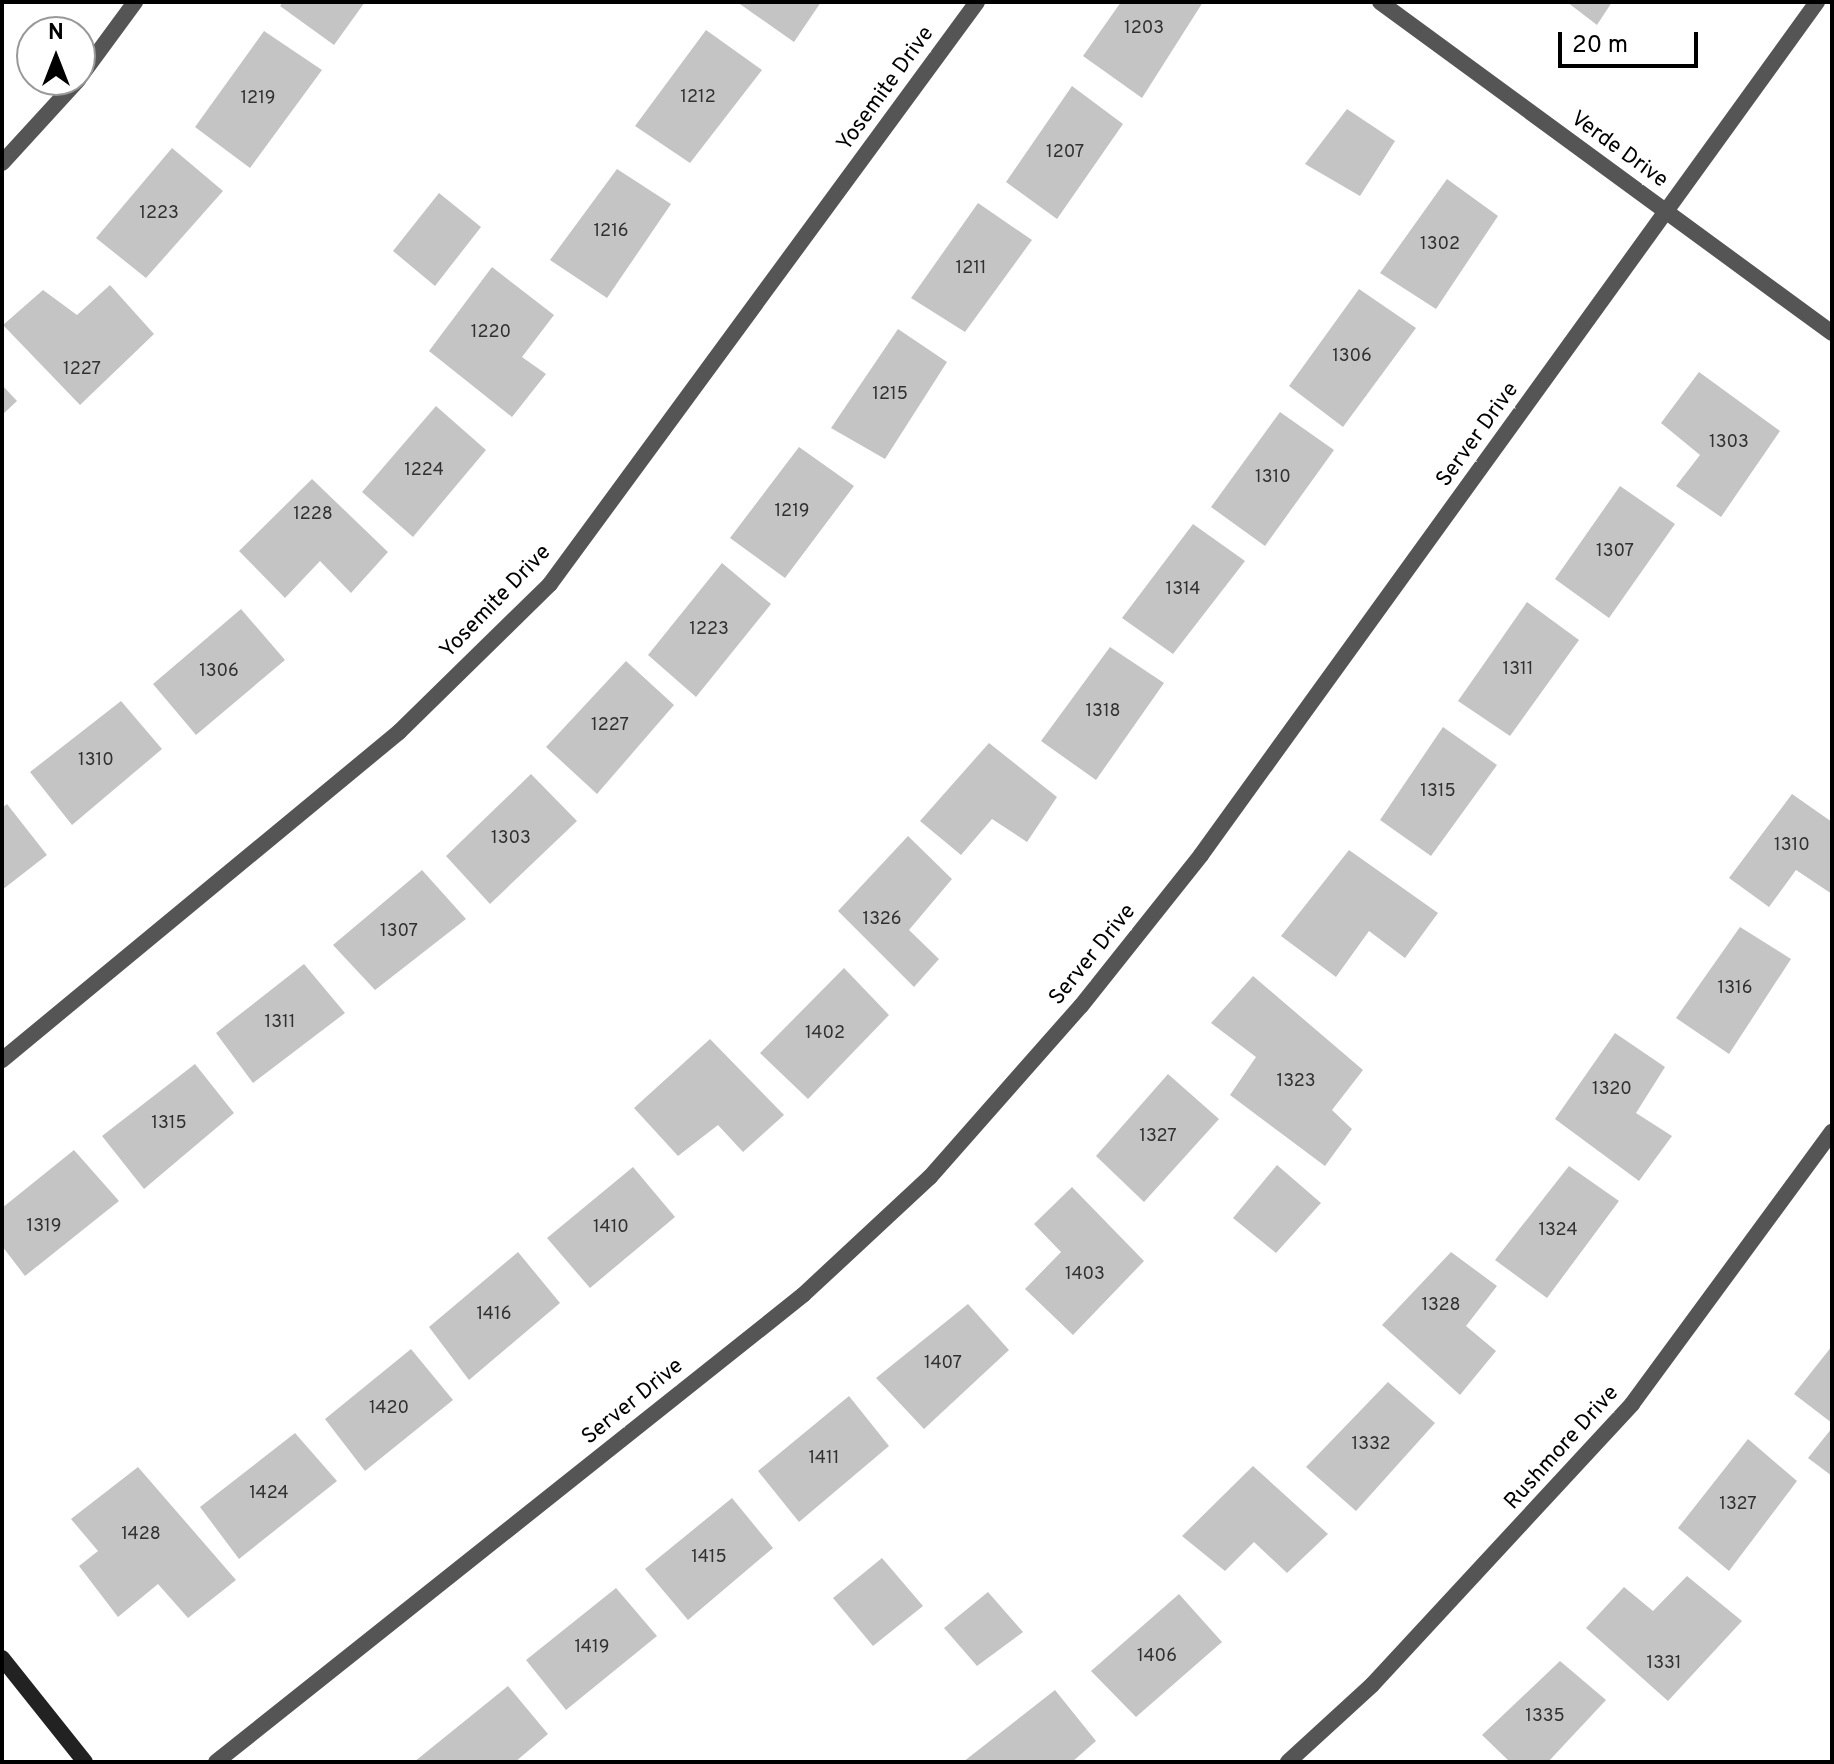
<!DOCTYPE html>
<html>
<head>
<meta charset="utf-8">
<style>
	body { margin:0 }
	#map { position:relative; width:1834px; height:1764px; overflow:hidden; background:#fff; font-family:Overpass,sans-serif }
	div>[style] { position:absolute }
	.building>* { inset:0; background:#c4c4c4 }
	.street>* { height:16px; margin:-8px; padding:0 8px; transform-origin:8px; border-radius:8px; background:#555 }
	.secondary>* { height:16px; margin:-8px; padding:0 8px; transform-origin:8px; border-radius:8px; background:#222 }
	span { translate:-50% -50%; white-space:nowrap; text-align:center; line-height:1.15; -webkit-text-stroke:7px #fff; paint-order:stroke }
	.number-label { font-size:18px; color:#313131 }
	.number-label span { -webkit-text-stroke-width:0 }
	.street-label { font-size:22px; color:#000 }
	.frame { position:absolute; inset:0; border:4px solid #000; pointer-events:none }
	.north { position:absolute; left:16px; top:16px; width:80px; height:80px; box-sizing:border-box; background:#fff; border:2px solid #999; border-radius:50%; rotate:0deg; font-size:22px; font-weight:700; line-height:32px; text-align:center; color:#000 }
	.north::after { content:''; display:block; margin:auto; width:28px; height:36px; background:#000; clip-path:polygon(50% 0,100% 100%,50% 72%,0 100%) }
	.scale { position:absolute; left:1558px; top:32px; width:140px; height:36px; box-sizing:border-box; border:4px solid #000; border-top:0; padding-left:10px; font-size:24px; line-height:28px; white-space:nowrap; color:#000; -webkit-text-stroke:6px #fff; paint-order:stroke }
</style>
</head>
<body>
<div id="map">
	<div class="building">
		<i style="clip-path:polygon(283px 2px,365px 2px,334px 45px,280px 6px)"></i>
		<i style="clip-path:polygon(737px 2px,821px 2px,794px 42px)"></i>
		<i style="clip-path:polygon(1121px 2px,1203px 2px,1142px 98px,1083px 56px)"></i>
		<i style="clip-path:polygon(1567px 2px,1612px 2px,1597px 25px)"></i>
		<i style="clip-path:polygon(706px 30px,762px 70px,690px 163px,635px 126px)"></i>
		<i style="clip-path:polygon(264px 31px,322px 70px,250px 168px,195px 127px)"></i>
		<i style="clip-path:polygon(1072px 86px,1123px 124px,1057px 219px,1006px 182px)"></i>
		<i style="clip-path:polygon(1347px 109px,1395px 141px,1360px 196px,1305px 164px)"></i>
		<i style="clip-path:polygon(172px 148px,223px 191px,146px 278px,96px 238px)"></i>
		<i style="clip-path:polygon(617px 169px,671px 204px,607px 298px,550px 260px)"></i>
		<i style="clip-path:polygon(1447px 179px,1498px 216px,1436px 309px,1380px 273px)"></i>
		<i style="clip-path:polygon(439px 193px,481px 227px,435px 286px,393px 251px)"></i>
		<i style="clip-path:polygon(978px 203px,1032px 240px,965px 332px,911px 298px)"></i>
		<i style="clip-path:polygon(492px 267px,554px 315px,522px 357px,546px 374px,512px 417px,429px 351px)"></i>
		<i style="clip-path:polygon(110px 285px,154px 334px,80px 405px,3px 325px,43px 290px,77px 315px)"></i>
		<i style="clip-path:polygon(1359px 289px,1416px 328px,1343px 427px,1289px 386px)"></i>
		<i style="clip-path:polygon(898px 329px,947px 362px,885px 459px,831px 428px)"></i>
		<i style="clip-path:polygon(1699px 372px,1780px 431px,1721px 517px,1676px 486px,1700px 455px,1661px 423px)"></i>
		<i style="clip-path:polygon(2px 385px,17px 401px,2px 415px)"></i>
		<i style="clip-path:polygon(436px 406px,486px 450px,413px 537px,362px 492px)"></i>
		<i style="clip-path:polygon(1280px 412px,1334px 450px,1265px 546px,1211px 507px)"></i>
		<i style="clip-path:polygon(799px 447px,854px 486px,785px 578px,730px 538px)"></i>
		<i style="clip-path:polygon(312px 479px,388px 552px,351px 593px,320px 561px,285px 598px,239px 551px)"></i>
		<i style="clip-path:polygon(1620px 486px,1675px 524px,1609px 618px,1555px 579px)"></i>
		<i style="clip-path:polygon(1193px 524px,1245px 561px,1173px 654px,1122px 618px)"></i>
		<i style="clip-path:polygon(722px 563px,771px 604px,696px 697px,648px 655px)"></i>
		<i style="clip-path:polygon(1527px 602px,1579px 640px,1510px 736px,1458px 701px)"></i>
		<i style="clip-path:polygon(241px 609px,285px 660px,196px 735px,153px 684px)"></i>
		<i style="clip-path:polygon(1110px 647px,1164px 683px,1096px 780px,1041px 741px)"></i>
		<i style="clip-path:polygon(626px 661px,674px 705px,597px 794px,546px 747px)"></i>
		<i style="clip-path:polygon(121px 701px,162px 749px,72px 825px,30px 772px)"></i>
		<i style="clip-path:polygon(1443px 727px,1497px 765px,1431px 856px,1380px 820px)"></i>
		<i style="clip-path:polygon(989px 743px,1057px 797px,1027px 842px,992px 819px,961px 855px,920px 821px)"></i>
		<i style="clip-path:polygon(531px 774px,577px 821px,490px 904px,446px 856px)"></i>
		<i style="clip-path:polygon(1792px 794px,1832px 822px,1832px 894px,1796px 870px,1769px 907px,1729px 878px)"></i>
		<i style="clip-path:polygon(7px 804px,47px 855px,2px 890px,2px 808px)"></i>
		<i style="clip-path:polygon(908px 836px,952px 879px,909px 930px,939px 959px,914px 987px,838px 911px)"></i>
		<i style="clip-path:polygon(1349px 850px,1438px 913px,1405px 958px,1369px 931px,1336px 977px,1281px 936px)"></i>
		<i style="clip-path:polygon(422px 870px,466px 919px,375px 990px,333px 945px)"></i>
		<i style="clip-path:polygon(1740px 927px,1791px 959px,1729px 1054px,1676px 1018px)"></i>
		<i style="clip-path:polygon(304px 964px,345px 1013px,253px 1083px,216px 1033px)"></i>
		<i style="clip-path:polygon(844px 968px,889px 1015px,808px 1099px,760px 1053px)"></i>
		<i style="clip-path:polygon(1253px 976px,1363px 1070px,1332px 1110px,1352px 1129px,1325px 1166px,1230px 1095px,1256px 1057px,1211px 1023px)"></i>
		<i style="clip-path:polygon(1615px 1033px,1665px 1067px,1636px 1113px,1672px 1136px,1639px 1181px,1555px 1119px)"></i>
		<i style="clip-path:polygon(710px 1039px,784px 1115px,743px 1152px,718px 1125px,678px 1156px,634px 1108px)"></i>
		<i style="clip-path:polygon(195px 1064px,234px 1113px,144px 1189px,102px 1136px)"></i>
		<i style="clip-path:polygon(1168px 1074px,1219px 1119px,1144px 1202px,1096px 1156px)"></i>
		<i style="clip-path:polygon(74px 1150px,119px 1201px,25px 1276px,2px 1246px,2px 1208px)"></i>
		<i style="clip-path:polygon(1277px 1165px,1321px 1203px,1276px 1253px,1233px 1218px)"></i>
		<i style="clip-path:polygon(1569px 1166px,1619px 1201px,1547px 1298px,1495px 1260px)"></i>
		<i style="clip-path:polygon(633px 1167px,675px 1217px,590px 1288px,547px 1238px)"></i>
		<i style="clip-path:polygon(1072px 1187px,1144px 1261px,1073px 1335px,1025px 1289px,1061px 1252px,1034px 1224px)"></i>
		<i style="clip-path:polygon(518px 1252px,560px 1303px,469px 1380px,429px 1327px)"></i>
		<i style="clip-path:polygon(1451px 1252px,1497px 1286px,1466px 1326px,1496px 1351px,1460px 1395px,1382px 1325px)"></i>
		<i style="clip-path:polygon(968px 1304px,1009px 1350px,924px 1429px,876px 1378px)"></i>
		<i style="clip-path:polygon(1832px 1346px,1832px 1423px,1794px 1394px)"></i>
		<i style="clip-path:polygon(411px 1349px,453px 1400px,365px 1471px,325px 1419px)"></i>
		<i style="clip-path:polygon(1388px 1382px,1435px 1423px,1356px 1511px,1306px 1467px)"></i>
		<i style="clip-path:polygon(849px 1396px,889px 1446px,799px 1522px,758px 1471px)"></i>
		<i style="clip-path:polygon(1832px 1428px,1832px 1476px,1808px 1458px)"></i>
		<i style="clip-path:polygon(295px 1433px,337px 1481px,239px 1559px,200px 1507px)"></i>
		<i style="clip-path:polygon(1748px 1439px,1797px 1481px,1729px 1571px,1678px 1528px)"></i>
		<i style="clip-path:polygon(1253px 1466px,1328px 1534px,1287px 1573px,1254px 1542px,1225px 1571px,1182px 1536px)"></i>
		<i style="clip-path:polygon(138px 1467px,236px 1580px,188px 1618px,158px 1584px,118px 1617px,79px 1566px,98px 1551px,71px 1519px)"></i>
		<i style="clip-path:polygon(732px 1498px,773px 1548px,688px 1620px,645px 1569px)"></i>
		<i style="clip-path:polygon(882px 1558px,923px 1606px,873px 1646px,833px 1598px)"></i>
		<i style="clip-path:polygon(1687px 1576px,1742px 1621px,1668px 1701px,1586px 1628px,1624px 1587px,1653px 1611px)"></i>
		<i style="clip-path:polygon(616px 1588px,657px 1636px,566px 1710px,526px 1660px)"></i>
		<i style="clip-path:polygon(988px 1592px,1023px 1632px,977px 1666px,944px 1628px)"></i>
		<i style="clip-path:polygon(1179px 1594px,1222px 1642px,1136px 1717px,1091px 1671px)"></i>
		<i style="clip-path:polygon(1560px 1661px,1606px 1700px,1548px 1762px,1510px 1762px,1482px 1735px)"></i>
		<i style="clip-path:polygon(508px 1686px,548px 1734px,515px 1762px,414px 1762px)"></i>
		<i style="clip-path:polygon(1055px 1690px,1096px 1741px,1072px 1762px,963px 1762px)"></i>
	</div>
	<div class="street">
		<i style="left:1380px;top:2px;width:560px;rotate:36.22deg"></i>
		<i style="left:80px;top:77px;width:93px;rotate:-53.7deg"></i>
		<i style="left:2px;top:163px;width:113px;rotate:-47.5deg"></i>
		<i style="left:2px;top:1060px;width:515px;rotate:-39.56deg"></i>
		<i style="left:399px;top:732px;width:211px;rotate:-44.4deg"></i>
		<i style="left:550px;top:584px;width:722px;rotate:-53.73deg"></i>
		<i style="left:216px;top:1762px;width:750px;rotate:-38.5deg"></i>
		<i style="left:803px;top:1295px;width:173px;rotate:-42.9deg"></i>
		<i style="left:930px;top:1177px;width:228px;rotate:-48.6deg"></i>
		<i style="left:1081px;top:1006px;width:193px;rotate:-51.5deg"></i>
		<i style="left:1201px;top:855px;width:1052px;rotate:-54.16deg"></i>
		<i style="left:1288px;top:1762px;width:114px;rotate:-42.5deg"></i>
		<i style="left:1372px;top:1685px;width:383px;rotate:-47.2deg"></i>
		<i style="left:1632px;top:1404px;width:338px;rotate:-53.7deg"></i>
	</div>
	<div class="secondary">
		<i style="left:2px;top:1658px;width:133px;rotate:51.4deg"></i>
	</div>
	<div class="number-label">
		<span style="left:1144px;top:29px">1203</span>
		<span style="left:698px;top:98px">1212</span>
		<span style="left:258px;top:99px">1219</span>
		<span style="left:1065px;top:153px">1207</span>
		<span style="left:159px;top:214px">1223</span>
		<span style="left:611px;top:232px">1216</span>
		<span style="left:1440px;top:245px">1302</span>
		<span style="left:971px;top:269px">1211</span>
		<span style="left:491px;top:333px">1220</span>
		<span style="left:1352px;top:357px">1306</span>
		<span style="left:82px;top:370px">1227</span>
		<span style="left:890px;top:395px">1215</span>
		<span style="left:1729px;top:443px">1303</span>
		<span style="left:424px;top:471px">1224</span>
		<span style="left:1273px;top:478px">1310</span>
		<span style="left:792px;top:512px">1219</span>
		<span style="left:313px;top:515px">1228</span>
		<span style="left:1615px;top:552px">1307</span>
		<span style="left:1183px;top:590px">1314</span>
		<span style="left:709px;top:630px">1223</span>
		<span style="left:1518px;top:670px">1311</span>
		<span style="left:219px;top:672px">1306</span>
		<span style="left:1103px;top:712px">1318</span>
		<span style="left:610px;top:726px">1227</span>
		<span style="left:96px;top:761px">1310</span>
		<span style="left:1438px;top:792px">1315</span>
		<span style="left:511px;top:839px">1303</span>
		<span style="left:1792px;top:846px">1310</span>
		<span style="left:882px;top:920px">1326</span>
		<span style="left:399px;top:932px">1307</span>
		<span style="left:1735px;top:989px">1316</span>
		<span style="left:280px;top:1023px">1311</span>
		<span style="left:825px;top:1034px">1402</span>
		<span style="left:1296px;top:1082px">1323</span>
		<span style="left:1612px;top:1090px">1320</span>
		<span style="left:169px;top:1124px">1315</span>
		<span style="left:1158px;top:1137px">1327</span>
		<span style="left:44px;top:1227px">1319</span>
		<span style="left:611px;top:1228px">1410</span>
		<span style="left:1558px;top:1231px">1324</span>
		<span style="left:1085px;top:1275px">1403</span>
		<span style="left:1441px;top:1306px">1328</span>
		<span style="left:494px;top:1315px">1416</span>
		<span style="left:943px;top:1364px">1407</span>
		<span style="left:389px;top:1409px">1420</span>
		<span style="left:1371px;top:1445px">1332</span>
		<span style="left:824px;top:1459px">1411</span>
		<span style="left:269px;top:1494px">1424</span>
		<span style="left:1738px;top:1505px">1327</span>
		<span style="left:141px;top:1535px">1428</span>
		<span style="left:709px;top:1558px">1415</span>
		<span style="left:592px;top:1648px">1419</span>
		<span style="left:1157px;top:1657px">1406</span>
		<span style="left:1664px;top:1664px">1331</span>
		<span style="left:1545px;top:1717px">1335</span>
	</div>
	<div class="street-label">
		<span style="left:886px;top:89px;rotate:-54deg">Yosemite Drive</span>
		<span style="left:1619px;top:150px;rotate:36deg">Verde Drive</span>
		<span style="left:1478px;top:435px;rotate:-54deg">Server Drive</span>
		<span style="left:496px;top:602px;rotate:-46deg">Yosemite Drive</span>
		<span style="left:1093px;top:955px;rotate:-51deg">Server Drive</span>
		<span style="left:633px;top:1402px;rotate:-39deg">Server Drive</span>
		<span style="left:1562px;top:1448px;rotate:-48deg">Rushmore Drive</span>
	</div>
	<div class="frame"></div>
	<div class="north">N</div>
	<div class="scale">20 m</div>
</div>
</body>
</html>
